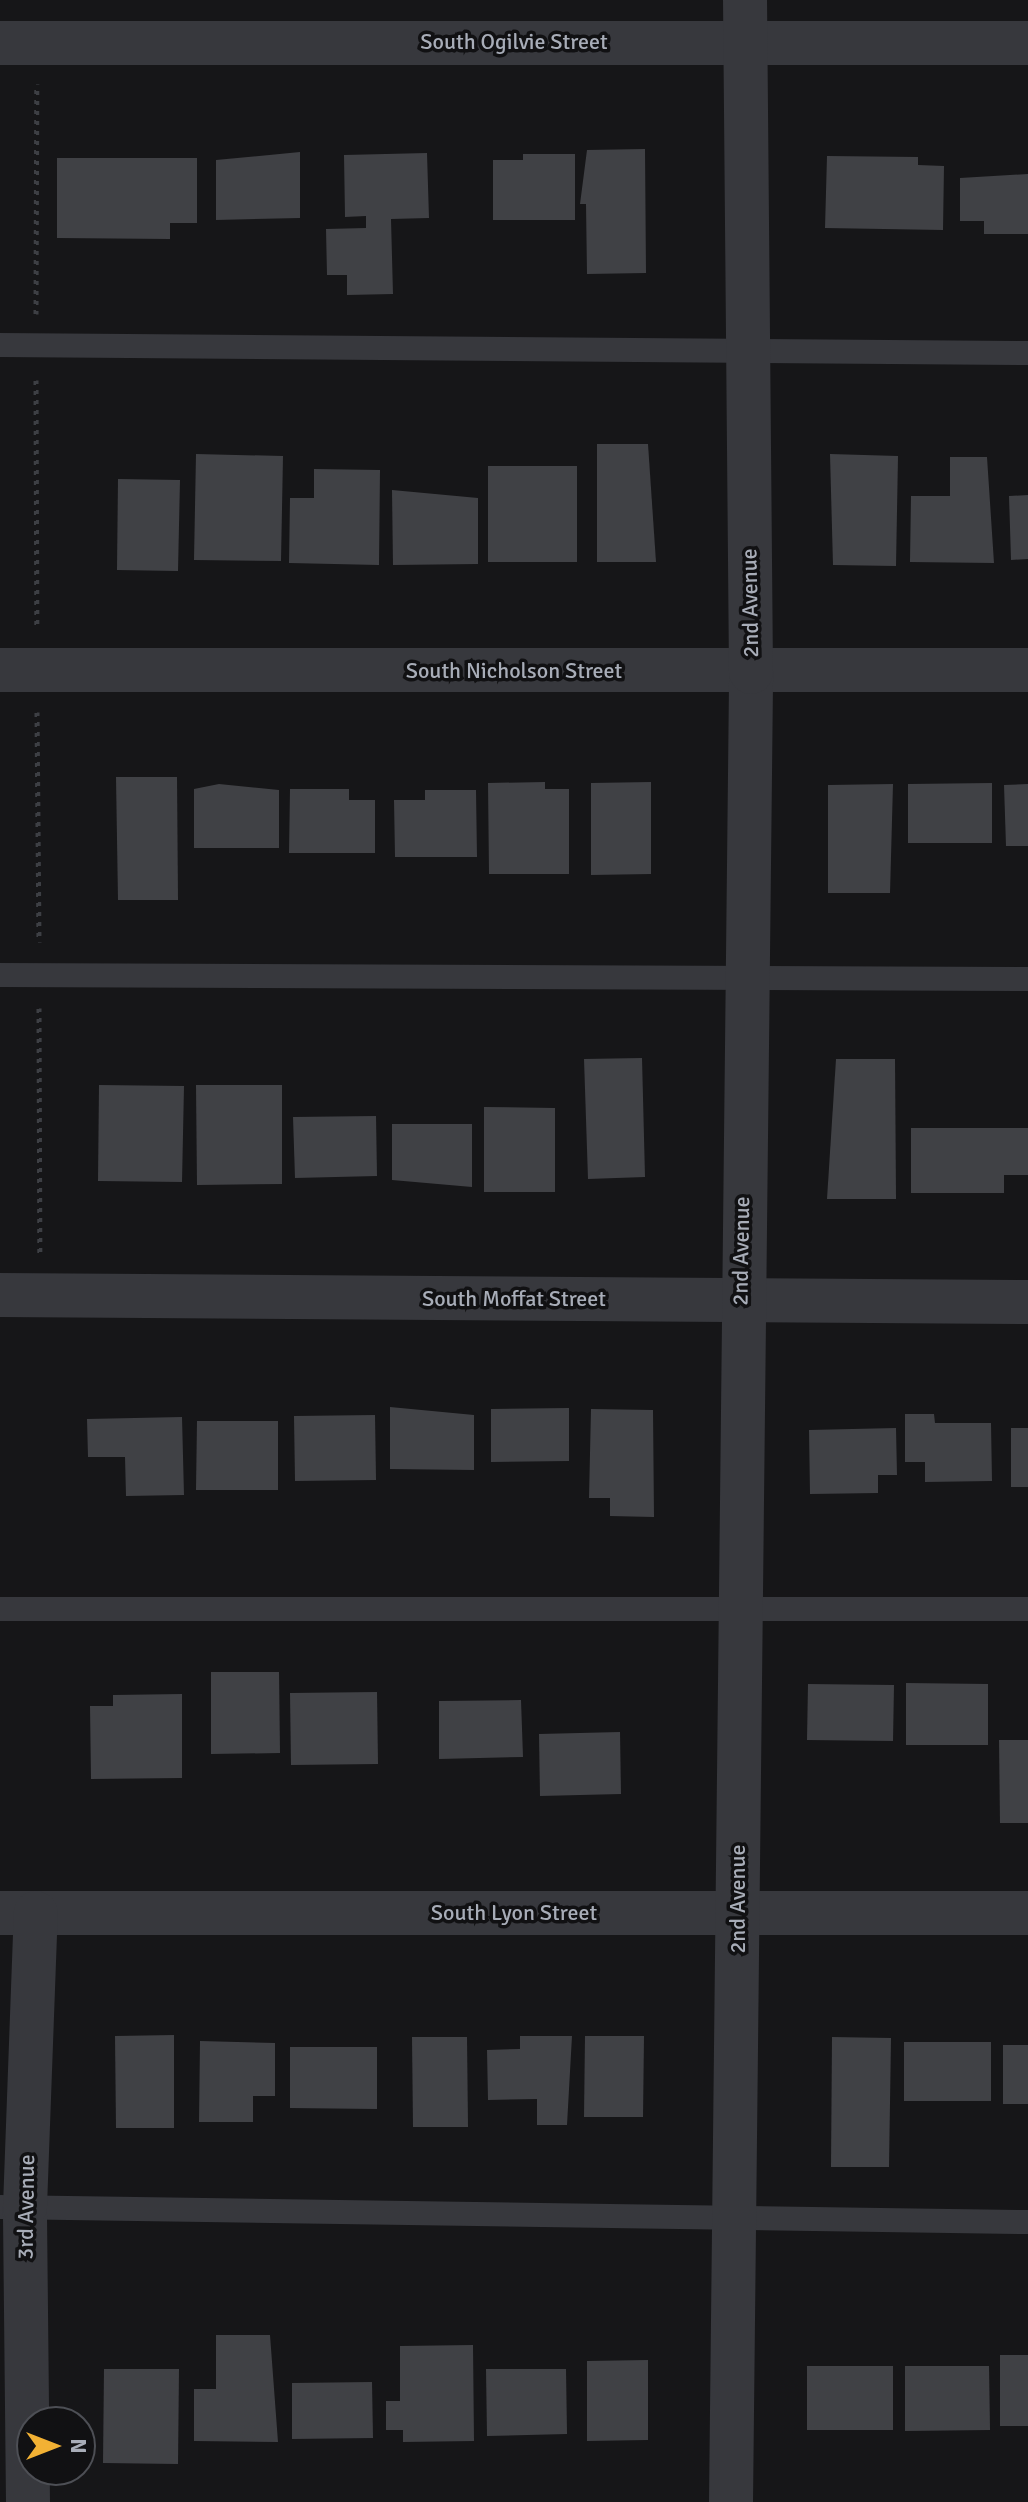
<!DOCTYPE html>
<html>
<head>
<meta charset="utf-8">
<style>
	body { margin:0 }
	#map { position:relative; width:1028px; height:2502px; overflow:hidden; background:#161618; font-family:Signika,sans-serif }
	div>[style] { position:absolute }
	.building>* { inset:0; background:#404145 }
	.path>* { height:5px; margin-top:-2.5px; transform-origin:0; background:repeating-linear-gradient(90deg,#3d3f44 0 4px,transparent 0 10px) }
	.service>* { height:24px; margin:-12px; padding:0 12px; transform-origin:12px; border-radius:12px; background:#37383d }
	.minor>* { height:44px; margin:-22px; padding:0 22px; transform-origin:22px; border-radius:22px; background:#37383d }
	span { translate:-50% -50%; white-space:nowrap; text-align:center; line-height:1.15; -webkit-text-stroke:7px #111113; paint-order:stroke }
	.street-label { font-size:22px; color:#a8adb8 }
	.north { position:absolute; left:16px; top:2406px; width:80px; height:80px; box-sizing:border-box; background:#111113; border:2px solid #4d4f55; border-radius:50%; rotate:90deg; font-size:22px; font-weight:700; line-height:32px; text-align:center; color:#a8adb8 }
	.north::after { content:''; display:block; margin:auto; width:28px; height:36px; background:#f2b134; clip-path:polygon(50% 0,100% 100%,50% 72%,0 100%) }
</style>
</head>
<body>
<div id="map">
	<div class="building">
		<i style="clip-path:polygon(645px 149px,646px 273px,587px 274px,586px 204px,580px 204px,587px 150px)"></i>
		<i style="clip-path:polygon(300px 152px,300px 218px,216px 220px,216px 160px)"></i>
		<i style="clip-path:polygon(427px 153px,429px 218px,391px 219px,393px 294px,347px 295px,347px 275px,327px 275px,326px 229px,366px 228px,366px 216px,345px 217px,344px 155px)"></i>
		<i style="clip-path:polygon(523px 154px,575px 154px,575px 220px,493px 220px,493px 160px,523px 160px)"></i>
		<i style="clip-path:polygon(827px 156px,918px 157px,918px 165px,944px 166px,943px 230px,825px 228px)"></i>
		<i style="clip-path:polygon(57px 158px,197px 158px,197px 223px,170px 223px,170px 239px,57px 238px)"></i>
		<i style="clip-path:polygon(1028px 174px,1028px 234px,984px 234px,984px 221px,960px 221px,960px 178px)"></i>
		<i style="clip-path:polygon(597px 444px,648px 444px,656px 562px,597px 562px)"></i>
		<i style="clip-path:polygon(196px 454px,283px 456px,281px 561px,194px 560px)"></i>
		<i style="clip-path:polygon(830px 454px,898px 456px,896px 566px,833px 565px)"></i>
		<i style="clip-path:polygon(950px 457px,987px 457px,994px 563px,910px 562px,911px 496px,950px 496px)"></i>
		<i style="clip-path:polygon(488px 466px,577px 466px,577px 562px,488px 562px)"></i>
		<i style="clip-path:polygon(314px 469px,380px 470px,379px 565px,289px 563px,290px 498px,314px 498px)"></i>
		<i style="clip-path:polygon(118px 479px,180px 480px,178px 571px,117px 570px)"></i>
		<i style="clip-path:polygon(392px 490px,478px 498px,478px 564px,393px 565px)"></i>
		<i style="clip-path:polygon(1028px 495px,1028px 559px,1011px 560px,1009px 496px)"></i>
		<i style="clip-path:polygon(116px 777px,177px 777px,178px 900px,118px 900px)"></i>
		<i style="clip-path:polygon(545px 782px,545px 789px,569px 789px,569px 874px,489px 874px,488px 783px)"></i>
		<i style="clip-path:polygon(651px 782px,651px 874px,591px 875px,591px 783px)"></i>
		<i style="clip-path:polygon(992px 783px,992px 843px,908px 843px,908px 784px)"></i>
		<i style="clip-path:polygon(219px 784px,279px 790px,279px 848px,194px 848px,194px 789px)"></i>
		<i style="clip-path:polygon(893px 784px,890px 893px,828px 893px,828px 785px)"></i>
		<i style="clip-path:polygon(1028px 784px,1028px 846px,1006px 846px,1004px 785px)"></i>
		<i style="clip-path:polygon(290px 789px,349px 789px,349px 800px,375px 800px,375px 853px,289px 853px)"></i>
		<i style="clip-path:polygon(425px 790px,476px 790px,477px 857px,395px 857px,394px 800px,425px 800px)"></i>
		<i style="clip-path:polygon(642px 1058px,645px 1177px,588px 1179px,584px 1059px)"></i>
		<i style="clip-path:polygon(836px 1059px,895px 1059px,896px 1199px,827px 1199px)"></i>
		<i style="clip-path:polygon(99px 1085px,184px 1086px,182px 1182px,98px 1181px)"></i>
		<i style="clip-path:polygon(196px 1085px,282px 1085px,282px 1184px,197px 1185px)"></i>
		<i style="clip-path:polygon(484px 1107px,555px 1108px,555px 1192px,484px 1192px)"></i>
		<i style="clip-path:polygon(376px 1116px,377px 1176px,295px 1178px,293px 1117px)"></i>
		<i style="clip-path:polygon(392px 1124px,472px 1124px,472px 1187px,392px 1180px)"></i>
		<i style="clip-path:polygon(911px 1128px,1028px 1128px,1028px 1175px,1004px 1175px,1004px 1193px,911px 1193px)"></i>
		<i style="clip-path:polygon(390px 1407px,474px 1415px,474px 1470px,390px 1469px)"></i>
		<i style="clip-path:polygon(569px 1408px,569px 1461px,491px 1462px,491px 1409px)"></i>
		<i style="clip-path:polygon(591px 1409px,653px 1410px,654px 1517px,610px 1516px,610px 1498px,589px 1498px)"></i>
		<i style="clip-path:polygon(905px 1414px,934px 1414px,935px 1423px,991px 1423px,992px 1481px,925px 1482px,925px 1462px,905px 1462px)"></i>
		<i style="clip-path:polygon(375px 1415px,376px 1480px,295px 1481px,294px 1416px)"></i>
		<i style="clip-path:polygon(182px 1417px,184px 1495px,126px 1496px,125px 1457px,88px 1457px,87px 1419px)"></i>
		<i style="clip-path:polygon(197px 1421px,278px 1421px,278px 1490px,196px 1490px)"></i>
		<i style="clip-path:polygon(896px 1428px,897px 1475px,878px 1475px,878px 1493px,810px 1494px,809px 1430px)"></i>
		<i style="clip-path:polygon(1011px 1428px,1028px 1428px,1028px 1487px,1011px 1487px)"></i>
		<i style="clip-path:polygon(211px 1672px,279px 1672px,280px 1753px,211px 1754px)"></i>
		<i style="clip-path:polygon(906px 1683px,988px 1684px,988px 1745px,906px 1745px)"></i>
		<i style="clip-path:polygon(808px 1684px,894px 1685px,893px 1741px,807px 1740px)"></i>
		<i style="clip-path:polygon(377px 1692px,378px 1764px,291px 1765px,290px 1693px)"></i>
		<i style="clip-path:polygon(182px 1694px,182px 1778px,91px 1779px,90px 1706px,113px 1706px,113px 1695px)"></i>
		<i style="clip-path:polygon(521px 1700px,523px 1757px,439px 1759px,439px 1701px)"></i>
		<i style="clip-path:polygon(620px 1732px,621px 1794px,540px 1796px,539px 1734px)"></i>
		<i style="clip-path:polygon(999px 1740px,1028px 1740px,1028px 1823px,1000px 1823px)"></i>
		<i style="clip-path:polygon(174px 2035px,174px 2128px,116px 2128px,115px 2036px)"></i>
		<i style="clip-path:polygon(520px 2036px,572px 2036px,567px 2125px,537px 2125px,537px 2099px,488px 2100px,487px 2050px,520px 2049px)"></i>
		<i style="clip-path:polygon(585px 2036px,644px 2036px,643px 2117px,584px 2117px)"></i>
		<i style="clip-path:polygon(412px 2037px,467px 2037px,468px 2127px,413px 2127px)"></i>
		<i style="clip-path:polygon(832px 2037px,891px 2038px,889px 2167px,831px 2167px)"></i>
		<i style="clip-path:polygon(200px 2041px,275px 2043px,275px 2096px,253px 2096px,253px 2122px,199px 2122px)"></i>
		<i style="clip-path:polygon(904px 2042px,991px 2042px,991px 2101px,904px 2101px)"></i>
		<i style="clip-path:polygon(1003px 2045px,1028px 2045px,1028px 2104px,1003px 2104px)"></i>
		<i style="clip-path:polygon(290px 2047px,377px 2047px,377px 2109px,290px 2108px)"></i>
		<i style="clip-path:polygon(216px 2335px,270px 2335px,278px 2442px,194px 2441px,194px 2389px,216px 2389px)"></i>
		<i style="clip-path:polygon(473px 2345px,474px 2441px,403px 2442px,403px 2430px,386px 2430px,386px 2401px,400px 2401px,400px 2346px)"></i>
		<i style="clip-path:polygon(1000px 2355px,1028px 2355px,1028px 2426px,1000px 2426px)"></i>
		<i style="clip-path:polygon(648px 2360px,648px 2440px,587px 2441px,587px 2361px)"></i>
		<i style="clip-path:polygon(807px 2366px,893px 2366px,893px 2430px,807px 2430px)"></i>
		<i style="clip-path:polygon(905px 2366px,989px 2366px,990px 2430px,905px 2431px)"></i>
		<i style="clip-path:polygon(104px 2369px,179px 2369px,178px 2464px,103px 2463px)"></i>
		<i style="clip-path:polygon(486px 2369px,566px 2369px,567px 2434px,487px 2436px)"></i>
		<i style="clip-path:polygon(372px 2382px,373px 2438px,292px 2439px,292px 2383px)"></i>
	</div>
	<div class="path">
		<i style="left:36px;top:314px;width:230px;rotate:-89.8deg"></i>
		<i style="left:36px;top:380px;width:246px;rotate:89.8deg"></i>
		<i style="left:37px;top:712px;width:230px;rotate:89.5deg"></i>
		<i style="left:39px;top:1008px;width:246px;rotate:89.8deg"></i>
	</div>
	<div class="service">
		<i style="left:0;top:345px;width:1028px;rotate:0.45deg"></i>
		<i style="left:0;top:975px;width:1028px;rotate:0.22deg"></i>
		<i style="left:0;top:1609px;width:1028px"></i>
		<i style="left:0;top:2207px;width:1028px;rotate:0.84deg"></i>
	</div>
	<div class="minor">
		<i style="left:0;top:43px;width:1028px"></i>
		<i style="left:0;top:670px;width:1028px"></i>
		<i style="left:0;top:1295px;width:1028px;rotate:0.39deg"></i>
		<i style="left:0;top:1913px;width:1028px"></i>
		<i style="left:28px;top:2502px;width:295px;rotate:-90.6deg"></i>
		<i style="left:25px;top:2207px;width:294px;rotate:-87.9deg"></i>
		<i style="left:731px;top:2502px;width:1830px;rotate:-89.37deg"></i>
		<i style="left:751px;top:672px;width:672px;rotate:-90.51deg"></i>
	</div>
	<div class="street-label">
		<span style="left:514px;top:42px">South Ogilvie Street</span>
		<span style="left:750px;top:603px;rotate:-91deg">2nd Avenue</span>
		<span style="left:514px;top:671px">South Nicholson Street</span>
		<span style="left:741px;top:1251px;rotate:-89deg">2nd Avenue</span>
		<span style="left:514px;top:1299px">South Moffat Street</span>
		<span style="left:738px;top:1899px;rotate:-90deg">2nd Avenue</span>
		<span style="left:514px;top:1913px">South Lyon Street</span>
		<span style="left:26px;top:2207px;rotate:-89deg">3rd Avenue</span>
	</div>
	<div class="north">N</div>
</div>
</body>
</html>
